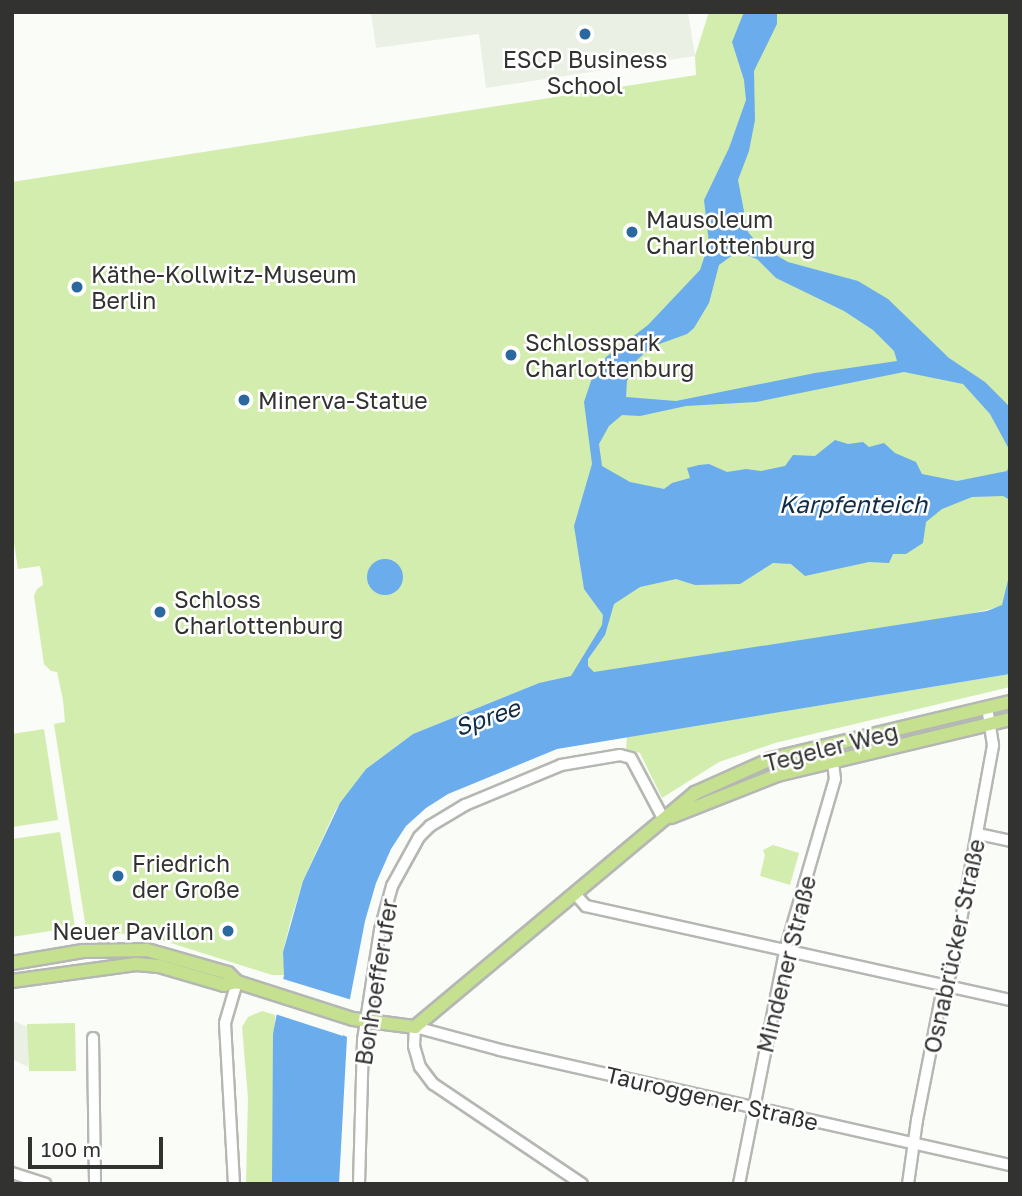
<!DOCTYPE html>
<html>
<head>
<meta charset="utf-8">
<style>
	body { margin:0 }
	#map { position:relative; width:1022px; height:1196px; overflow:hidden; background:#f9fcf7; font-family:"Golos Text",sans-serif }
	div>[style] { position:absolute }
	.built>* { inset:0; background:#ebf0e4 }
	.green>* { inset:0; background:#d3edae }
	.water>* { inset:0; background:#6aacec }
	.round { border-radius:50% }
	.pier>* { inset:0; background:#f9fcf7 }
	.roads { filter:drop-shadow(2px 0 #b5b7b3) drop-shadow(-2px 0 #b5b7b3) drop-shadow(0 2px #b5b7b3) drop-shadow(0 -2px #b5b7b3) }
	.minor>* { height:10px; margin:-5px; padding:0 5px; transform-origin:5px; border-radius:5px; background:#fff }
	.major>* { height:12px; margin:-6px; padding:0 6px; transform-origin:6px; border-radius:6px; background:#c5e190 }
	.dots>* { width:19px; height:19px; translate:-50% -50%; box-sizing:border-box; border:4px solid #fff; border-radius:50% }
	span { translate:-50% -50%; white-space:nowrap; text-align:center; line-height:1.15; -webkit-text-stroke:5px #fff; paint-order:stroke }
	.poi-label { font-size:23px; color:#323331 }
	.left { translate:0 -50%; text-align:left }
	.right { translate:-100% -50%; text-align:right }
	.street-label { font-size:23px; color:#323331 }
	.water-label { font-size:24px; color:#112c46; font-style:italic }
	.frame { position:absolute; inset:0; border:14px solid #323331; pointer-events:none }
	.scale { position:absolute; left:28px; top:1137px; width:135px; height:32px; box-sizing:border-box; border:4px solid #323331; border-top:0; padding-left:9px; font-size:21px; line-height:24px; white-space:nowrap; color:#323331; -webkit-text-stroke:5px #fff; paint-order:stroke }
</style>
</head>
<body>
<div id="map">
	<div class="built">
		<i style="clip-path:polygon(371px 12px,688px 12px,695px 56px,486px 88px,479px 34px,376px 48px)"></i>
		<i style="clip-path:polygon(12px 1020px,28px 1027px,28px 1067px,12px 1059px)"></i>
	</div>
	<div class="green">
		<i style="clip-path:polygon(709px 12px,1010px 12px,1010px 604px,966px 615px,539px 683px,413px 734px,366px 769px,335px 811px,303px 881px,290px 923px,283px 952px,285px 975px,272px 975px,155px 938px,86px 929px,54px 724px,65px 722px,63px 700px,57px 672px,51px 671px,44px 664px,34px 596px,37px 589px,43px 585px,42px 576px,40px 566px,18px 569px,12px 529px,12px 182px,696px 75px,695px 56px)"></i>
		<i style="clip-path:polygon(1010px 674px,1010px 687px,775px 743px,719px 762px,662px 798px,640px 753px,626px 749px,627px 737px)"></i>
		<i style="clip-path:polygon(970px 717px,971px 725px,850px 753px,849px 745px)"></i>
		<i style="clip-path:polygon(44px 729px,58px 820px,12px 827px,12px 734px)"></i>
		<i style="clip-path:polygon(60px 832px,75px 927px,12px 937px,12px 839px)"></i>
		<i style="clip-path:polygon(773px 845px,799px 853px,790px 885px,760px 876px,765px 855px,763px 850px)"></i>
		<i style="clip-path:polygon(262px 1011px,275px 1015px,273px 1178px,272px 1184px,246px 1184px,248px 1098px,242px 1027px,248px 1017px)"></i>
		<i style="clip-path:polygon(75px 1023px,76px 1071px,29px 1071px,27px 1024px)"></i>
	</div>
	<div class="water">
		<i style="clip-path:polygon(evenodd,744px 12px,777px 12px,777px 24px,754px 71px,755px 120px,749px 151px,738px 180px,748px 232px,759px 245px,788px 262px,858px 281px,888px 299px,949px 358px,985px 382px,1006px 403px,1010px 408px,1010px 451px,990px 414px,963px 384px,904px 372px,756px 402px,686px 406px,640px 416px,622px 415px,609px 426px,599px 444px,602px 466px,630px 482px,664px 489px,672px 483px,690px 478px,687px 468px,699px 465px,709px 464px,727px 472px,746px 469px,761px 471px,785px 466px,793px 455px,815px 456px,835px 440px,848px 444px,863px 442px,869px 447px,884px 443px,895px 453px,916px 462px,922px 474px,957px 481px,1007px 471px,1010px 464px,1010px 500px,1003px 496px,972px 497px,942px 509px,926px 522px,923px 543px,906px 554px,893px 554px,889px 563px,869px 562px,805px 576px,791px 564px,773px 563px,740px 584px,695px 585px,676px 579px,640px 587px,614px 604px,605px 635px,588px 659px,588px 666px,594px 672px,987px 611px,1002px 605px,1008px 580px,1010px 550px,1010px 674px,557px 749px,448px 794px,426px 808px,406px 826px,391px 849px,376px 883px,365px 921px,343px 1035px,347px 1037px,339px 1184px,272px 1184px,273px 1034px,284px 975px,283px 952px,303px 881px,340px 803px,366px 769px,413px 734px,539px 683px,571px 676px,602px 625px,603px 615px,584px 589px,574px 526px,592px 464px,584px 402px,592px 378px,606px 357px,648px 325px,700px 270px,709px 243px,704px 200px,729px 148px,746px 100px,744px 80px,732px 42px,744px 12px,737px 252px,757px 259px,776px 278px,844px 311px,873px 330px,894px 351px,897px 361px,815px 373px,676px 401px,626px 397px,627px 381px,636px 361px,651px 347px,687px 334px,694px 328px,709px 303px,719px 265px,737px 252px)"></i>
		<i class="round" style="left:367px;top:559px;width:36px;height:36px"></i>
	</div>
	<div class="pier">
		<i style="clip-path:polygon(280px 978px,352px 1000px,343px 1036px,272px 1013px)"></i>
	</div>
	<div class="roads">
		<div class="minor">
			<i style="left:978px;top:834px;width:33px;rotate:12deg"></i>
			<i style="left:576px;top:895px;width:15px;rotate:48deg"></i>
			<i style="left:586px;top:906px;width:434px;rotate:12.5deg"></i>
			<i style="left:93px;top:1038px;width:146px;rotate:89.2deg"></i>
			<i style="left:12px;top:1173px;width:35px;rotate:18deg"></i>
			<i style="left:234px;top:1184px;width:161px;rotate:-93.2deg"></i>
			<i style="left:225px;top:1023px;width:43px;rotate:-73.7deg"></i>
			<i style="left:359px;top:1184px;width:144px;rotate:-88.4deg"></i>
			<i style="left:363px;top:1040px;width:111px;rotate:-81.2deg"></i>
			<i style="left:380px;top:930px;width:46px;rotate:-74.7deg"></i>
			<i style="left:392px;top:886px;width:56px;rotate:-61.1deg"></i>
			<i style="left:419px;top:837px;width:16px;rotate:-45deg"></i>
			<i style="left:430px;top:826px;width:41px;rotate:-31deg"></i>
			<i style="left:465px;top:805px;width:104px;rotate:-22.6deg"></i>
			<i style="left:561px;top:765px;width:60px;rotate:-9.6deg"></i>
			<i style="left:620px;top:755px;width:11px;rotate:15deg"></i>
			<i style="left:631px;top:758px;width:70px;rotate:62deg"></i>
			<i style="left:582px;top:1184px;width:179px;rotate:-146.1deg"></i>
			<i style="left:433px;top:1084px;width:21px;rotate:-127deg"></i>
			<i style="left:420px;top:1067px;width:22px;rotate:-106deg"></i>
			<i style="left:414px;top:1046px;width:19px;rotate:-87deg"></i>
			<i style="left:415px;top:1027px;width:88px;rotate:15.1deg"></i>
			<i style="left:500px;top:1050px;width:523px;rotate:12.71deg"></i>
			<i style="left:739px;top:1184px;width:237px;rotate:-78.8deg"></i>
			<i style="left:785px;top:951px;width:179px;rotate:-73.8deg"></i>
			<i style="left:835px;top:779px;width:34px;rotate:-97deg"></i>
			<i style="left:908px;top:1184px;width:65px;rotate:-82deg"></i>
			<i style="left:917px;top:1120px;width:124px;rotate:-78.9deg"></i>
			<i style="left:941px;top:998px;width:31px;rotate:-69deg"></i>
			<i style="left:952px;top:969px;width:228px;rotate:-79.6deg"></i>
			<i style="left:993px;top:745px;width:37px;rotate:-99deg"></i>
		</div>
		<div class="major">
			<i style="left:671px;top:817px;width:114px;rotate:-21.6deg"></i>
			<i style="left:777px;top:775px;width:240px;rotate:-13.5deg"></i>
			<i style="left:12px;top:963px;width:72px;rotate:-9.6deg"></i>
			<i style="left:83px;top:951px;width:64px;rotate:-0.9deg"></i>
			<i style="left:147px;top:950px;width:84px;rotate:15.9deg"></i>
			<i style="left:228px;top:973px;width:13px;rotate:45deg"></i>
			<i style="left:237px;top:982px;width:122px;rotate:17.7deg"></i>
			<i style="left:353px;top:1019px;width:63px;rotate:7.4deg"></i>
			<i style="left:415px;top:1027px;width:365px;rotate:-39.9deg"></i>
			<i style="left:695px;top:793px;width:83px;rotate:-24.1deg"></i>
			<i style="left:771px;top:759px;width:246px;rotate:-13.4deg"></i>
			<i style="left:12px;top:981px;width:125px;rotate:-7.8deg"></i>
			<i style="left:136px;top:964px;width:23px;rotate:5deg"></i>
			<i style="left:159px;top:966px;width:68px;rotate:16.3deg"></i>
			<i style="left:224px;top:985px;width:13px;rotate:-13deg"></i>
		</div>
	</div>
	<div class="dots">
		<i style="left:585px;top:34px;background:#2c68a0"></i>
		<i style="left:632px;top:232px;background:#2c68a0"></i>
		<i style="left:77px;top:287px;background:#2c68a0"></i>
		<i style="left:511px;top:355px;background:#2c68a0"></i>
		<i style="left:244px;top:400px;background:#2c68a0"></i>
		<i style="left:160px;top:612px;background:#2c68a0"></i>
		<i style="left:118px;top:876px;background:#2c68a0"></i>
		<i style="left:228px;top:931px;background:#2c68a0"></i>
	</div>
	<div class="poi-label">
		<span style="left:585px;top:72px">ESCP Business<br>School</span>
		<span class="left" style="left:646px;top:232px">Mausoleum<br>Charlottenburg</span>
		<span class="left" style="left:91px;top:287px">Käthe-Kollwitz-Museum<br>Berlin</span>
		<span class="left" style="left:525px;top:355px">Schlosspark<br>Charlottenburg</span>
		<span class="left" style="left:258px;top:400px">Minerva-Statue</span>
		<span class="left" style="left:174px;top:612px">Schloss<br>Charlottenburg</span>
		<span class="left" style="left:132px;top:876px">Friedrich<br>der Große</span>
		<span class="right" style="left:214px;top:931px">Neuer Pavillon</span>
	</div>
	<div class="street-label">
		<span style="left:831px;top:747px;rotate:-14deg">Tegeler Weg</span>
		<span style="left:954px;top:946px;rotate:-78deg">Osnabrücker Straße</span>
		<span style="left:786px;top:964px;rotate:-76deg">Mindener Straße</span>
		<span style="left:376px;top:982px;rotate:-81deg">Bonhoefferufer</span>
		<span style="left:712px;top:1098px;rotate:13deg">Tauroggener Straße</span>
	</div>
	<div class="water-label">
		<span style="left:853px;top:504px">Karpfenteich</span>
		<span style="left:487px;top:717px;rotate:-19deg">Spree</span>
	</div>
	<div class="frame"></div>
	<div class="scale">100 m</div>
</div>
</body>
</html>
